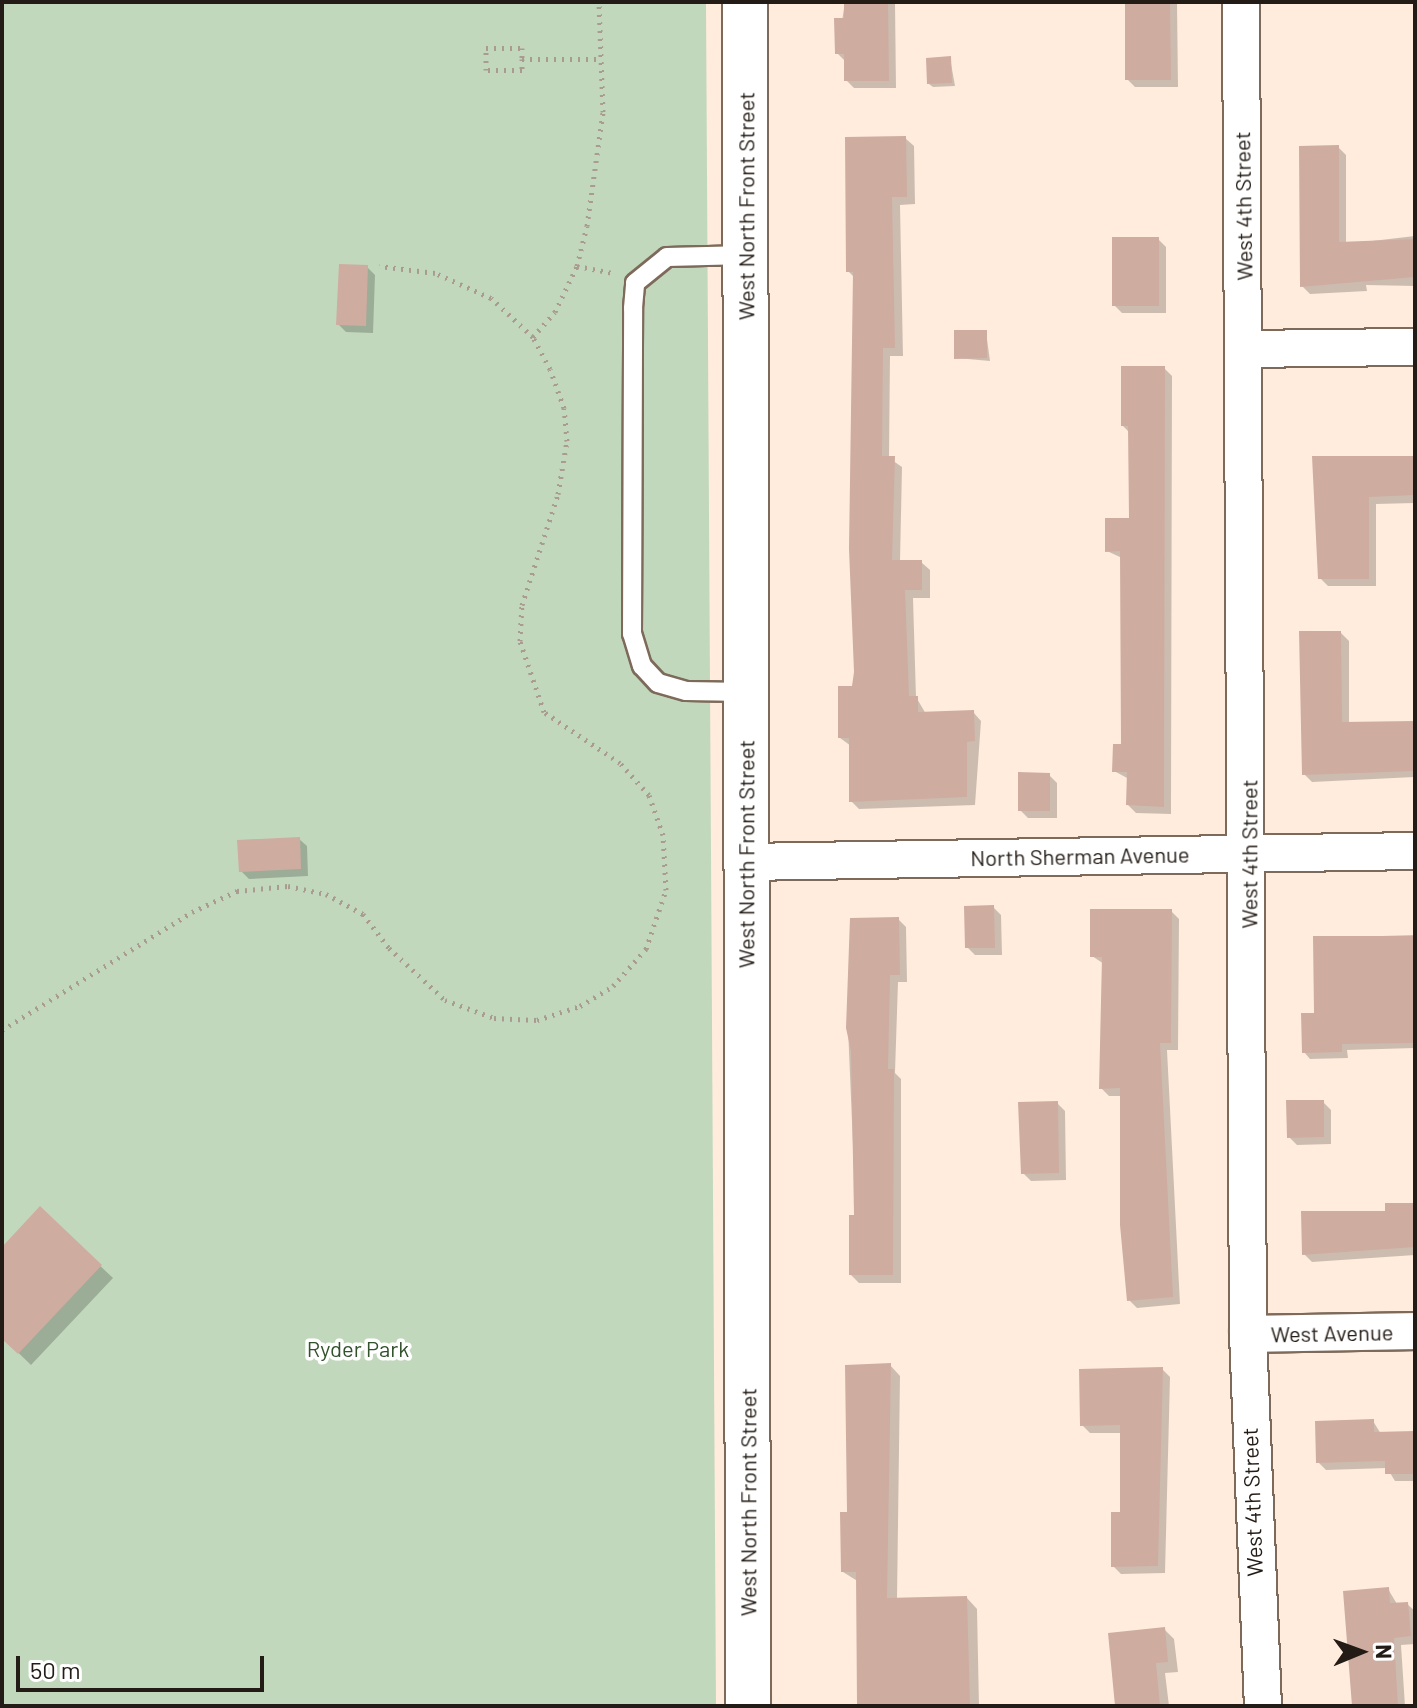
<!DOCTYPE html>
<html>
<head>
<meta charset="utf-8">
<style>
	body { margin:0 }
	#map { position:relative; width:1417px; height:1708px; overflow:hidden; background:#ffecdd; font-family:Barlow,sans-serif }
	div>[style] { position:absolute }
	.green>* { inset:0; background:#c2d8bd }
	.shadow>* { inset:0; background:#0003 }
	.building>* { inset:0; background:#cfaca0 }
	.path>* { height:5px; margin-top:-2.5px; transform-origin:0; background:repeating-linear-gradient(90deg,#aa9b90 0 2px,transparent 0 8px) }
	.roads { filter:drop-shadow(2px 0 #7e6a5a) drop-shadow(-2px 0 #7e6a5a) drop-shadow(0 2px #7e6a5a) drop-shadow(0 -2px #7e6a5a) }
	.service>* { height:18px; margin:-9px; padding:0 9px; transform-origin:9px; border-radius:9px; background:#fff }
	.minor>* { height:36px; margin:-18px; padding:0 18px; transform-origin:18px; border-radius:18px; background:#fff }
	.tertiary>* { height:44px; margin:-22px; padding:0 22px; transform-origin:22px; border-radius:22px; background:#fff }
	span { translate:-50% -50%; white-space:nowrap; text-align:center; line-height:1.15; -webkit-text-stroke:7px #fff; paint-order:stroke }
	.street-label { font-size:22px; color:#231b15 }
	.park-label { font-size:22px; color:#31522b }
	.frame { position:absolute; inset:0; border:4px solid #231b15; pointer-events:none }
	.north { position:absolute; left:1321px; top:1612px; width:80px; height:80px; -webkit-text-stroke:6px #fff; paint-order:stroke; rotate:89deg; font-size:22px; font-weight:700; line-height:32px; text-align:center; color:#231b15 }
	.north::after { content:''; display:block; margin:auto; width:28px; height:36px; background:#231b15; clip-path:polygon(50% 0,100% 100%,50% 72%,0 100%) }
	.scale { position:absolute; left:16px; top:1656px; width:248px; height:36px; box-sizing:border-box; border:4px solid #231b15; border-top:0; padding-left:10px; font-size:24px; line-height:28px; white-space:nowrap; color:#231b15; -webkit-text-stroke:6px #fff; paint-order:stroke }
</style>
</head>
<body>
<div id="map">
	<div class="green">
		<i style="clip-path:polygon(2px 2px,706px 2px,716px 1706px,2px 1706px)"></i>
	</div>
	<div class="shadow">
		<i style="clip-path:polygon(845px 2px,895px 2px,896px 88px,854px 88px,846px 80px,845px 61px,837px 53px)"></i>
		<i style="clip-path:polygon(1127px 2px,1177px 2px,1178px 87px,1135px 87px,1127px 79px)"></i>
		<i style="clip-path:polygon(950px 58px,955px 86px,933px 87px,929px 84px)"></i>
		<i style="clip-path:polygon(905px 138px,914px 146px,915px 204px,900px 205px,903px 356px,890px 356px,889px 458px,902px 467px,900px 562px,921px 562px,930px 570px,930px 598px,913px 598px,916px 697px,926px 714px,973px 712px,981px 721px,975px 805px,859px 809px,851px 801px,851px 746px,840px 738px,856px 672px,855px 278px,848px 271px)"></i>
		<i style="clip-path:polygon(1338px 147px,1346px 155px,1346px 244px,1415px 236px,1415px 286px,1366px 285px,1367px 291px,1310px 294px,1302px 286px)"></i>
		<i style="clip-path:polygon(1158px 239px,1166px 247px,1166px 313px,1122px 313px,1114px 305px)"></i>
		<i style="clip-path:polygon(367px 267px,375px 275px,373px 333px,346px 332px,338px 324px)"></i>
		<i style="clip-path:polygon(986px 332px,990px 361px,956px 358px)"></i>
		<i style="clip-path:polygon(1164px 368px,1172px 376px,1171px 814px,1136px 813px,1128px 805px,1129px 779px,1114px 771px,1123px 746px,1122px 558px,1107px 551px,1131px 520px,1130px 433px,1123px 426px)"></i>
		<i style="clip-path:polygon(1415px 456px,1415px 503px,1376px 504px,1376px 586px,1328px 586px,1320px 578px,1315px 458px)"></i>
		<i style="clip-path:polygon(1341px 633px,1349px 641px,1349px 724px,1415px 723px,1415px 777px,1312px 782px,1304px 774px)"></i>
		<i style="clip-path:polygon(1049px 775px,1057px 783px,1057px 818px,1028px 818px,1020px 810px)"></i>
		<i style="clip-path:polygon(299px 839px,307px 846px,308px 876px,249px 879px,241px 871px)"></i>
		<i style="clip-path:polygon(993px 907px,1001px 915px,1002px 955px,975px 955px,967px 947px)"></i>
		<i style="clip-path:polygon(1171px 911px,1179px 919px,1178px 1050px,1167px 1050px,1180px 1304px,1137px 1308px,1129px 1300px,1122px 1096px,1109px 1096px,1101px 1088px,1104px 964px,1092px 956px)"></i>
		<i style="clip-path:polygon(898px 919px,906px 927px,907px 982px,898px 982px,895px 1073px,901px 1079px,901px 1283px,859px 1283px,851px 1275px,856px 1217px,848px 1028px)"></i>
		<i style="clip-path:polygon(1415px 935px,1415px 1048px,1347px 1050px,1348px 1058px,1310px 1059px,1304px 1052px,1316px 1015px,1315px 938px)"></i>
		<i style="clip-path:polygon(1323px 1102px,1331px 1110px,1331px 1144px,1297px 1145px,1289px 1137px)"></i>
		<i style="clip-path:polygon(1057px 1103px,1065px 1111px,1066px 1180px,1031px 1181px,1023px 1173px)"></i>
		<i style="clip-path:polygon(1415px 1206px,1415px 1255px,1312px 1262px,1304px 1254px,1387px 1213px)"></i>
		<i style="clip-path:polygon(40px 1209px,113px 1278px,31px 1365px,2px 1337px,2px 1250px)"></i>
		<i style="clip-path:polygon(890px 1365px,900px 1376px,897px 1599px,967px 1598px,977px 1609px,979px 1706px,859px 1706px,859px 1582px,843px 1572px,849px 1514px)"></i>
		<i style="clip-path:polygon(1162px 1369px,1170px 1377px,1165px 1573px,1121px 1574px,1113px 1566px,1122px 1514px,1122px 1433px,1090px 1433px,1082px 1425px)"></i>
		<i style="clip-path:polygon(1373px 1421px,1381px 1434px,1415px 1433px,1415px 1481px,1395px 1481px,1387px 1468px,1326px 1470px,1318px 1462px)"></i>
		<i style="clip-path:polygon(1388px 1589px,1397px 1604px,1407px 1604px,1415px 1611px,1415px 1644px,1401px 1645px,1405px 1706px,1353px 1706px)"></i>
		<i style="clip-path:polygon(1164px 1629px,1174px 1639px,1178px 1672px,1165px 1673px,1169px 1706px,1117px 1706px)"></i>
	</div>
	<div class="building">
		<i style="clip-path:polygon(844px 2px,888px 2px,889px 81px,844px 81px,844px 54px,835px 54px,834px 18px,844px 18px)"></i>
		<i style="clip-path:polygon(1125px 2px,1170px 2px,1171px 80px,1125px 80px)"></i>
		<i style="clip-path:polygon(951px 56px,952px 83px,927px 84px,926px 58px)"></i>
		<i style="clip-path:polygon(906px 136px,907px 197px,892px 197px,895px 348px,883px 348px,882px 456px,895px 456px,892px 560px,922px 560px,922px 590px,905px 590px,909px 696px,918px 696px,918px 712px,974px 710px,975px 741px,967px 742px,967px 797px,849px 802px,849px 738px,838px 738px,838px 686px,852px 686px,854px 672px,849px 549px,853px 272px,846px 272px,845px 137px)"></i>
		<i style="clip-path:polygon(1339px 145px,1339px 242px,1415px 239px,1415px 277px,1300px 287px,1299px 146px)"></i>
		<i style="clip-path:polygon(1112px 237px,1159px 237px,1159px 306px,1112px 306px)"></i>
		<i style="clip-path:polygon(339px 264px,368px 265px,366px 326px,336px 325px)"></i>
		<i style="clip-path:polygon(954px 330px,987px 330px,987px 358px,954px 359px)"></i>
		<i style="clip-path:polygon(1121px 366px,1165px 366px,1164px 807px,1126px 805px,1127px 772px,1112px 772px,1113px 744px,1121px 744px,1120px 551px,1105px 552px,1105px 518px,1129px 518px,1128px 426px,1121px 426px)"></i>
		<i style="clip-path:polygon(1312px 456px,1415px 456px,1415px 495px,1369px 497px,1369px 579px,1318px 579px)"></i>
		<i style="clip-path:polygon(1299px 631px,1341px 631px,1342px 722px,1415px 721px,1415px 771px,1302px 775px)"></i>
		<i style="clip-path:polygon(1018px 772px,1050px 773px,1050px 811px,1018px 811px)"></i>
		<i style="clip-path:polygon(300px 837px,301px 869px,239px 872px,237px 840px)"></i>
		<i style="clip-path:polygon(994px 905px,995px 948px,965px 948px,964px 906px)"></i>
		<i style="clip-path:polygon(1090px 909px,1172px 909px,1171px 1043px,1160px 1043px,1173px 1297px,1127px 1301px,1120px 1225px,1120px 1088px,1099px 1089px,1102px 957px,1090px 957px)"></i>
		<i style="clip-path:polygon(899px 917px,900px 975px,890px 975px,888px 1069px,894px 1069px,893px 1275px,849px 1275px,849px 1215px,854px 1215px,851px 1051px,846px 1028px,850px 918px)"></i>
		<i style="clip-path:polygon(1313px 936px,1415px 936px,1415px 1043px,1342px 1044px,1342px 1052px,1302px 1053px,1301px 1013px,1314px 1013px)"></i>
		<i style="clip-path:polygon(1286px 1100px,1324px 1100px,1324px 1137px,1287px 1138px)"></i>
		<i style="clip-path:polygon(1058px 1101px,1059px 1173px,1021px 1174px,1018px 1102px)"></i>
		<i style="clip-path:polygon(1385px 1203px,1415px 1203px,1415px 1247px,1302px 1255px,1301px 1211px,1385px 1211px)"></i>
		<i style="clip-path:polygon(40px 1206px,102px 1265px,18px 1354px,2px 1339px,2px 1247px)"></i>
		<i style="clip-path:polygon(891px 1363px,887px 1598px,967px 1596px,970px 1706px,857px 1706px,856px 1572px,841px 1572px,840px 1512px,847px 1512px,845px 1365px)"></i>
		<i style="clip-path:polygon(1163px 1367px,1158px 1566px,1111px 1567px,1111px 1512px,1120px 1512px,1120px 1425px,1080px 1426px,1079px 1369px)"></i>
		<i style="clip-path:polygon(1374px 1419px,1374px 1432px,1415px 1431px,1415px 1474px,1385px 1474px,1385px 1461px,1316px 1463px,1315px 1421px)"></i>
		<i style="clip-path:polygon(1389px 1587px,1390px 1603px,1408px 1602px,1411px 1636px,1394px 1638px,1398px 1706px,1352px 1706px,1343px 1591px)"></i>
		<i style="clip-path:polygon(1165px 1627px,1168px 1662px,1156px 1663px,1160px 1706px,1115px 1706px,1108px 1633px)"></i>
	</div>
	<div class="path">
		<i style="left:522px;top:59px;width:11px;rotate:90deg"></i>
		<i style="left:522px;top:70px;width:36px;rotate:180deg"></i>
		<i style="left:486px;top:70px;width:22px;rotate:-90deg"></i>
		<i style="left:486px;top:48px;width:36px"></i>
		<i style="left:522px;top:48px;width:11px;rotate:90deg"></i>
		<i style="left:522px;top:59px;width:77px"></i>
		<i style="left:577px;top:266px;width:36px;rotate:11deg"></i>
		<i style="left:533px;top:337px;width:33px;rotate:-49deg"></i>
		<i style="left:555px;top:312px;width:51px;rotate:-64.4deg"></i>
		<i style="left:577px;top:266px;width:41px;rotate:-76deg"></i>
		<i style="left:587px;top:226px;width:115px;rotate:-82deg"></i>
		<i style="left:603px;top:112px;width:110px;rotate:-92.1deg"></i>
		<i style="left:2px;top:1030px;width:224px;rotate:-31.8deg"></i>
		<i style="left:192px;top:912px;width:50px;rotate:-25deg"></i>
		<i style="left:237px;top:891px;width:51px;rotate:-5.6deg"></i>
		<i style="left:288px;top:886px;width:39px;rotate:12deg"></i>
		<i style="left:326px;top:894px;width:42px;rotate:28.4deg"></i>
		<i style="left:363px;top:914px;width:43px;rotate:52.6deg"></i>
		<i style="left:389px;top:948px;width:76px;rotate:42.9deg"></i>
		<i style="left:445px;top:1000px;width:52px;rotate:20.2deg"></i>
		<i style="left:494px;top:1018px;width:43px;rotate:2.7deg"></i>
		<i style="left:537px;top:1020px;width:45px;rotate:-18deg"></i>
		<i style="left:580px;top:1006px;width:39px;rotate:-31deg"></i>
		<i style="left:613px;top:986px;width:50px;rotate:-48.3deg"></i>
		<i style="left:646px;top:949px;width:62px;rotate:-71.3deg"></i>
		<i style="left:666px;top:890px;width:55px;rotate:-93.1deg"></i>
		<i style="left:663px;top:835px;width:42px;rotate:-109.3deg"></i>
		<i style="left:649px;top:795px;width:43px;rotate:-132.2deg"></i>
		<i style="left:620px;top:763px;width:92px;rotate:-146.1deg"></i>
		<i style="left:544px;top:712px;width:75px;rotate:-108.7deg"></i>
		<i style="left:520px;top:641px;width:36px;rotate:-87deg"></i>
		<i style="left:522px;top:605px;width:117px;rotate:-72deg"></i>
		<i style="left:558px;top:494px;width:54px;rotate:-80.4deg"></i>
		<i style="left:567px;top:441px;width:33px;rotate:-95deg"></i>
		<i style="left:564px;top:408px;width:41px;rotate:-109.7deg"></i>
		<i style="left:550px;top:369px;width:36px;rotate:-118deg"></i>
		<i style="left:533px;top:337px;width:57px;rotate:-137.1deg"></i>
		<i style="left:491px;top:298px;width:61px;rotate:-155.9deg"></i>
		<i style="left:435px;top:273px;width:56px;rotate:-172.9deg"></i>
	</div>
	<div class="roads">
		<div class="service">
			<i style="left:745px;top:692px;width:59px;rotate:-179deg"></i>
			<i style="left:686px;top:691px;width:29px;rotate:-164deg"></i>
			<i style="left:658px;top:683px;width:23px;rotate:-133deg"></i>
			<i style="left:642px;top:666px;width:34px;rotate:-107deg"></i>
			<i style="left:632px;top:634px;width:326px;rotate:-89.8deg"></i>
			<i style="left:633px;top:308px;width:25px;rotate:-85deg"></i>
			<i style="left:635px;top:283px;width:41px;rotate:-39.1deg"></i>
			<i style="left:667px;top:257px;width:80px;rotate:-1.4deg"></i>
		</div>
		<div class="minor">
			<i style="left:1241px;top:2px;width:1332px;rotate:89.7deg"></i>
			<i style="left:1248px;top:1334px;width:372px;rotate:87.7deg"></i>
			<i style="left:1244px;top:349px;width:171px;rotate:-0.7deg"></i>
			<i style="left:745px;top:862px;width:670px;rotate:-0.94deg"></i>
			<i style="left:1248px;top:1334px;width:167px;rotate:-1deg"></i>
		</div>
		<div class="tertiary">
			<i style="left:745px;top:2px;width:1704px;rotate:89.9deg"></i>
		</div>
	</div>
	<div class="street-label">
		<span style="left:746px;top:206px;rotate:-90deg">West North Front Street</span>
		<span style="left:1243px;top:206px;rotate:-91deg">West 4th Street</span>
		<span style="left:746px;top:854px;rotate:-90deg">West North Front Street</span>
		<span style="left:1249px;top:854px;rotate:-90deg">West 4th Street</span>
		<span style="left:1080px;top:856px;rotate:-1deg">North Sherman Avenue</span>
		<span style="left:1332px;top:1333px;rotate:-1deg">West Avenue</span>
		<span style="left:748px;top:1502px;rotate:-90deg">West North Front Street</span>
		<span style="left:1252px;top:1502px;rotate:-92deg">West 4th Street</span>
	</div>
	<div class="park-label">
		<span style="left:358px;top:1349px">Ryder Park</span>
	</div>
	<div class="frame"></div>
	<div class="north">N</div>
	<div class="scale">50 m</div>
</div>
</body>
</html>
